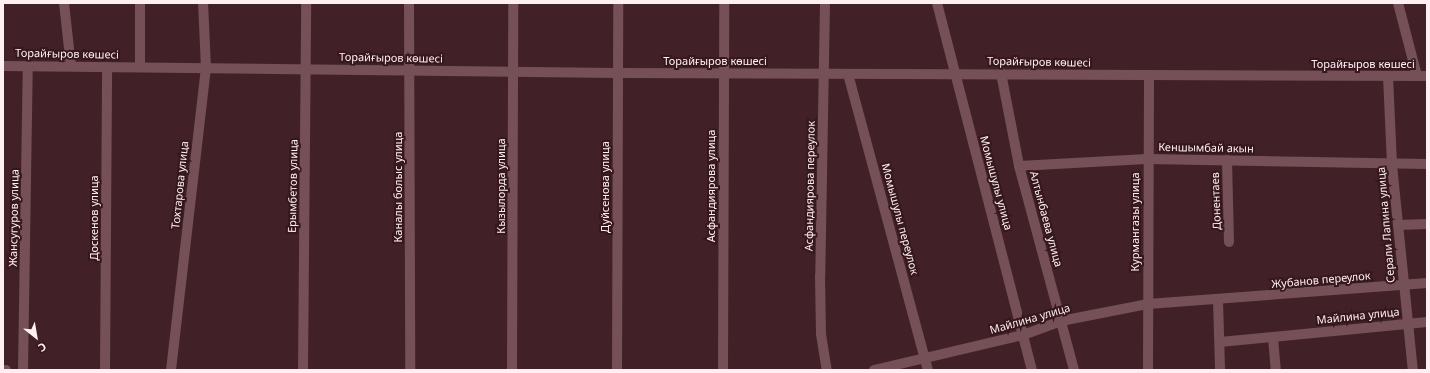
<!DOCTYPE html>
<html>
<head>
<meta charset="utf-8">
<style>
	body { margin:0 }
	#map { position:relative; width:1430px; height:373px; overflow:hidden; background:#412127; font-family:"Noto Sans",sans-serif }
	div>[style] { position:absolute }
	.minor>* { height:10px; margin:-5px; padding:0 5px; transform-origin:5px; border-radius:5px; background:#755057 }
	span { translate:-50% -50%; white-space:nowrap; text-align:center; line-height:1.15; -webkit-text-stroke:4px #36171e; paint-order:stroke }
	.street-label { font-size:11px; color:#fef0f2 }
	.frame { position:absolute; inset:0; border:4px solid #fef0f2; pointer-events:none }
	.north { position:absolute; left:16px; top:317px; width:40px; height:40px; -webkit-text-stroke:3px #36171e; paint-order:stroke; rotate:149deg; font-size:11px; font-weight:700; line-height:16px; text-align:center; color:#fef0f2 }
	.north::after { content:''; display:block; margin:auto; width:14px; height:18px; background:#fef0f2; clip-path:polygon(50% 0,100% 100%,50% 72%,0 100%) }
</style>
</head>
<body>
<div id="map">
	<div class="minor">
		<i style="left:64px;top:3px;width:63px;rotate:83.7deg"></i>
		<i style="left:409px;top:3px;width:367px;rotate:89.8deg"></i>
		<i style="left:825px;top:3px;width:273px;rotate:91deg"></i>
		<i style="left:820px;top:276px;width:58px;rotate:89deg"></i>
		<i style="left:821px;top:334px;width:36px;rotate:81deg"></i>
		<i style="left:937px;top:3px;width:379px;rotate:75.5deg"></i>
		<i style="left:1398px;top:3px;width:75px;rotate:75.4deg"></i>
		<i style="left:3px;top:66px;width:614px;rotate:0.65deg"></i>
		<i style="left:617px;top:73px;width:810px;rotate:0.21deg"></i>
		<i style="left:140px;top:67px;width:64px;rotate:-90deg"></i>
		<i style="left:1001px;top:73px;width:95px;rotate:79deg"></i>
		<i style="left:1019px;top:166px;width:211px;rotate:74.9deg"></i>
		<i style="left:848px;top:74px;width:307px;rotate:74.9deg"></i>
		<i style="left:1388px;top:76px;width:89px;rotate:87.4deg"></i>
		<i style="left:1392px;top:165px;width:206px;rotate:84.2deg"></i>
		<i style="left:1227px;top:160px;width:82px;rotate:88.6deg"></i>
		<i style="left:1019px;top:166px;width:128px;rotate:-3.1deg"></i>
		<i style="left:1147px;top:159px;width:280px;rotate:1deg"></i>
		<i style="left:1398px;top:225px;width:29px;rotate:-2deg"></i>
		<i style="left:1218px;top:301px;width:69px;rotate:88.3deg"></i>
		<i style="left:1273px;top:338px;width:32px;rotate:85deg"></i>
		<i style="left:1220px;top:342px;width:208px;rotate:-5.5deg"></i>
		<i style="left:3px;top:370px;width:3px"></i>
		<i style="left:23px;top:370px;width:304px;rotate:-89.1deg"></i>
		<i style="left:105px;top:370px;width:303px;rotate:-89.6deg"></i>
		<i style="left:171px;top:370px;width:304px;rotate:-83.4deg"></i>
		<i style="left:206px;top:68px;width:65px;rotate:-92.6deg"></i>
		<i style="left:303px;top:370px;width:367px;rotate:-89.5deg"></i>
		<i style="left:512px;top:370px;width:367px;rotate:-89.8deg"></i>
		<i style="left:617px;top:370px;width:367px;rotate:-89.8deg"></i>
		<i style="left:723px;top:370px;width:367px;rotate:-89.8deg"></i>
		<i style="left:874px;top:370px;width:153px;rotate:-13.2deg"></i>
		<i style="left:1023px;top:335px;width:40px;rotate:-20.2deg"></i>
		<i style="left:1061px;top:321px;width:89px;rotate:-11.1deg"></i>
		<i style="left:1148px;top:304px;width:280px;rotate:-4.3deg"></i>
		<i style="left:1148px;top:370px;width:295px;rotate:-89.8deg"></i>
	</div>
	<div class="street-label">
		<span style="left:67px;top:54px;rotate:1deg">Торайғыров көшесі</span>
		<span style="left:391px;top:58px;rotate:1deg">Торайғыров көшесі</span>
		<span style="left:715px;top:61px">Торайғыров көшесі</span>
		<span style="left:1039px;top:62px;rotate:1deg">Торайғыров көшесі</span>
		<span style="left:1363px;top:64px">Торайғыров көшесі</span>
		<span style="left:1206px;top:148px;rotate:1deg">Кеншымбай акын</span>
		<span style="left:996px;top:183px;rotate:75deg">Момышулы улица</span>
		<span style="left:180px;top:185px;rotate:-84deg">Тохтарова улица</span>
		<span style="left:293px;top:186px;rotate:-89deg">Ерымбетов улица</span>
		<span style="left:501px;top:186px;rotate:-90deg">Кызылорда улица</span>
		<span style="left:711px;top:186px;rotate:-90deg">Асфандиярова улица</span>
		<span style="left:810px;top:186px;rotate:-89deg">Асфандиярова переулок</span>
		<span style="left:398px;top:187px;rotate:-90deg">Каналы болыс улица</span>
		<span style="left:605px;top:187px;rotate:-90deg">Дуйсенова улица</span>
		<span style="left:1216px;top:201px;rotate:-92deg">Донентаев</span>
		<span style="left:14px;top:218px;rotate:-89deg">Жансугуров улица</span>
		<span style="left:94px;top:218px;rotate:-90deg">Доскенов улица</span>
		<span style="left:900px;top:219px;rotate:75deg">Момышулы переулок</span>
		<span style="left:1046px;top:219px;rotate:75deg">Алтынбаева улица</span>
		<span style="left:1135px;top:222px;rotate:-90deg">Курмангазы улица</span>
		<span style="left:1386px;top:225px;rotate:-95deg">Серали Лапина улица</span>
		<span style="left:1321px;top:280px;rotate:-5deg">Жубанов переулок</span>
		<span style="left:1358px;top:316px;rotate:-6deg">Майлина улица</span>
		<span style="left:1030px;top:319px;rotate:-16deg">Майлина улица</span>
	</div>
	<div class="frame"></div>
	<div class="north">С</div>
</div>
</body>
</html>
